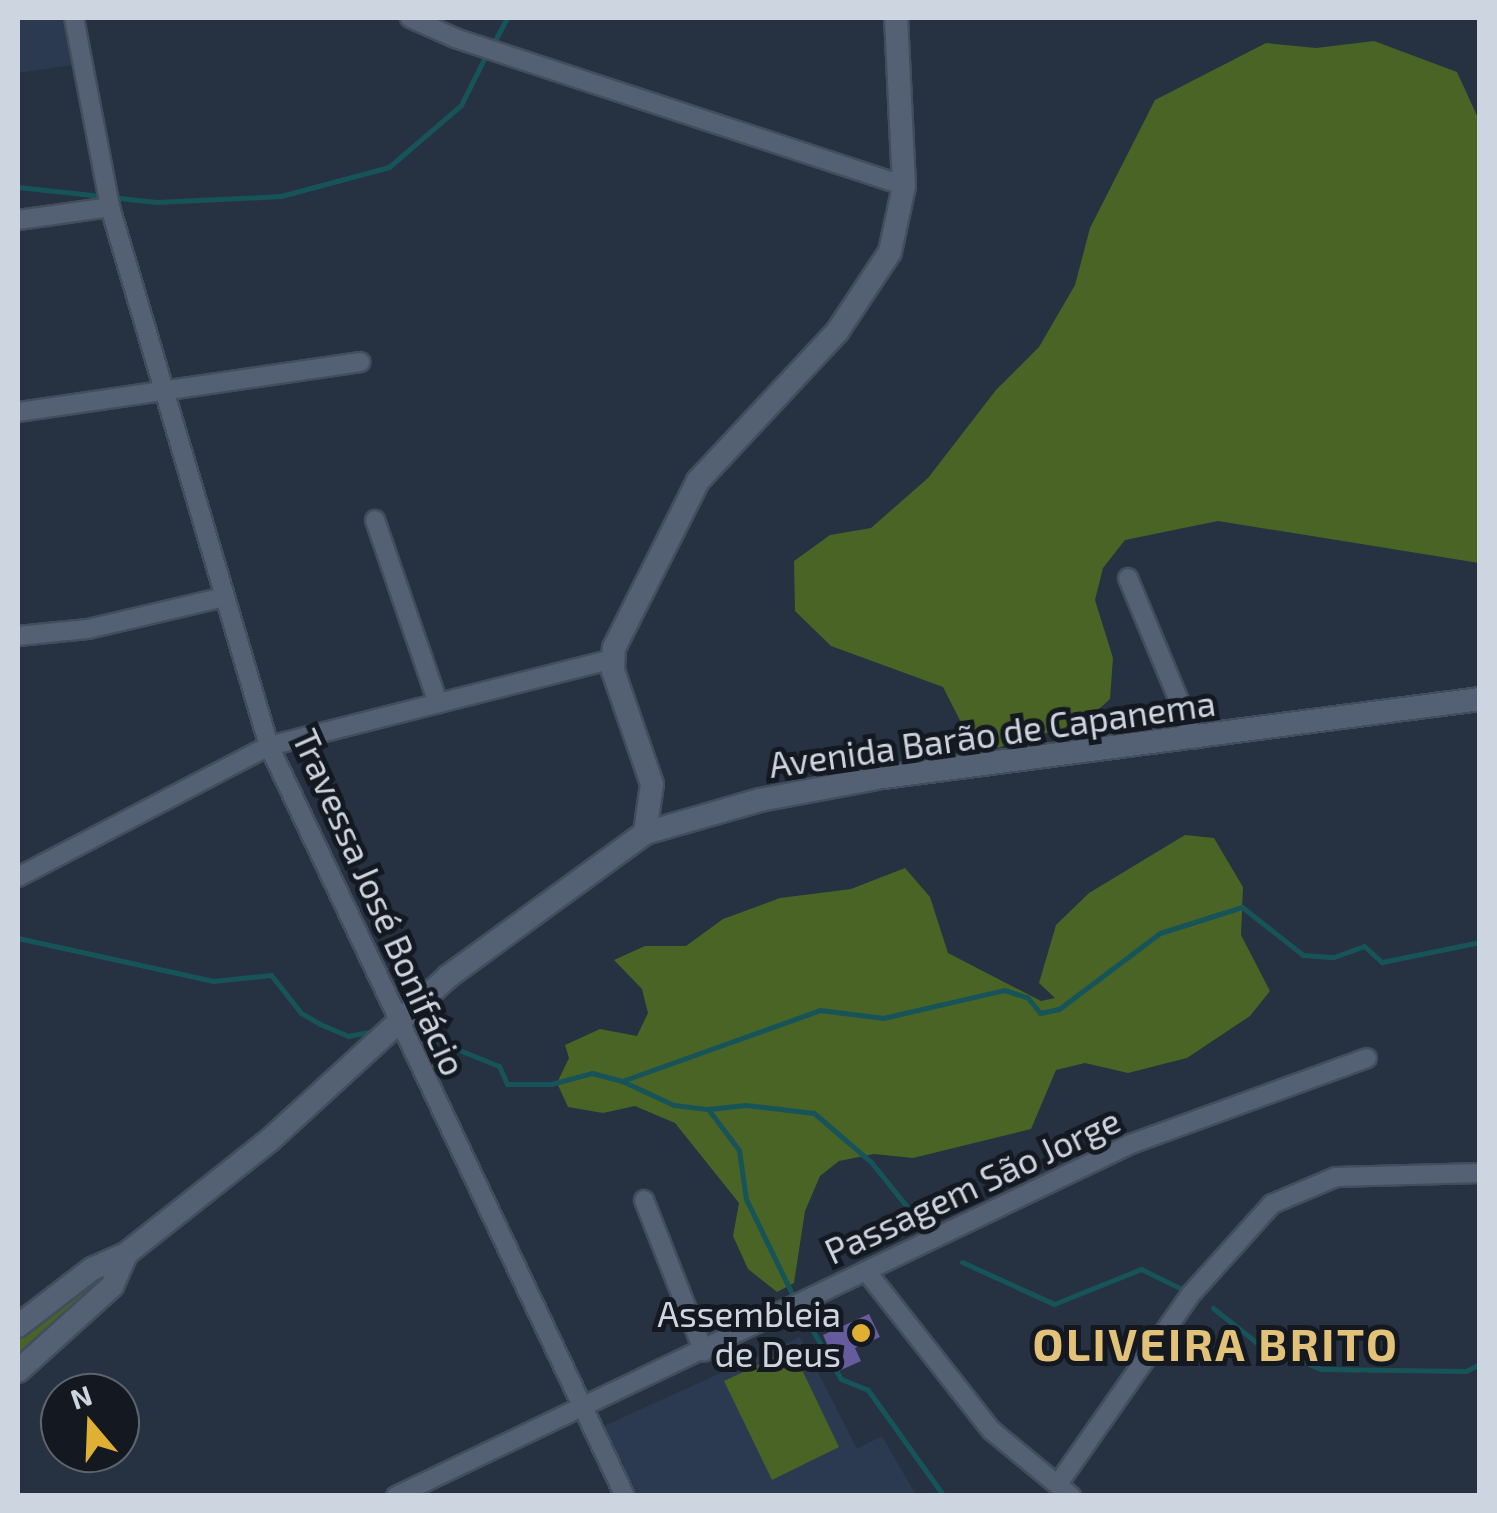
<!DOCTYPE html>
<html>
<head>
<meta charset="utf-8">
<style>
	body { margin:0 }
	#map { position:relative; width:1497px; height:1513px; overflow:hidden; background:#263142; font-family:"Exo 2",sans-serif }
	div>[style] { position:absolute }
	.built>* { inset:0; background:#2b3a51 }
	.green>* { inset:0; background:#496425 }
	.stream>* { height:5px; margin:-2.5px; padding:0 2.5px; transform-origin:2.5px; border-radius:2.5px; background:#175459 }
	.building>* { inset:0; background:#665b9c }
	.roads { filter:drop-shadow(2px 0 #434e5c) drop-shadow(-2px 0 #434e5c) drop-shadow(0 2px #434e5c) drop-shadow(0 -2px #434e5c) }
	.minor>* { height:18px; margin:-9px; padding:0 9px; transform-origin:9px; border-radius:9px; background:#546174 }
	.tertiary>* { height:22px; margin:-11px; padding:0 11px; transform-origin:11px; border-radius:11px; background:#546174 }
	.dots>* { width:28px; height:28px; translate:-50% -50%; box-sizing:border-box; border:5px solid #141921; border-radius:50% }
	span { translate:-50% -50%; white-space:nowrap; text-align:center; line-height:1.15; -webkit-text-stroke:10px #141921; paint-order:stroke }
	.street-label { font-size:35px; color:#cdd5e0 }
	.poi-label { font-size:35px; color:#cdd5e0 }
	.right { translate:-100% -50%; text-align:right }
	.district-label { font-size:45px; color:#e2c278; font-weight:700; letter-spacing:2.5px }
	.frame { position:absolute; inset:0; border:20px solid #cdd5e0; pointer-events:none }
	.north { position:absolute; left:40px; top:1373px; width:100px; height:100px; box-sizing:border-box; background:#141921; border:2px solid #5e646d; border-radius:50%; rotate:341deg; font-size:28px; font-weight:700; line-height:40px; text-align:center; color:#cdd5e0 }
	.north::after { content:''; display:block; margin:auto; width:35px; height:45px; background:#dfb034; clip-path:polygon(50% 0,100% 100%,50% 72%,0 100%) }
</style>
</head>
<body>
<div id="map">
	<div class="built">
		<i style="clip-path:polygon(18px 18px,62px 18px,73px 65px,18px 73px)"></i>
		<i style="clip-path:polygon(800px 1337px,857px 1449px,882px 1436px,916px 1495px,638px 1495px,604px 1426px)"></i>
	</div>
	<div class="green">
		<i style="clip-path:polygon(1374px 41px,1457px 72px,1479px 120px,1479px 563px,1218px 521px,1125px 540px,1103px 568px,1095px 600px,1113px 658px,1110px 699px,1086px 721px,997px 748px,973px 746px,943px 687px,831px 646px,795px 611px,794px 561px,830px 535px,871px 528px,928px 478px,996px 390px,1039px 347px,1075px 285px,1090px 228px,1155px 100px,1266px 43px,1316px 48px)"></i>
		<i style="clip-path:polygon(1185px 835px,1214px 838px,1243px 887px,1241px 935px,1270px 991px,1250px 1016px,1187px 1058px,1128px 1073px,1085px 1063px,1056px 1070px,1031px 1129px,913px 1158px,874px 1154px,839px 1161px,820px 1176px,805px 1211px,794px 1283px,777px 1292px,748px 1269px,733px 1236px,739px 1203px,675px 1123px,635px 1106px,603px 1113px,568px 1107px,557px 1083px,569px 1058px,565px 1045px,600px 1029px,637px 1036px,648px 1013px,642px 989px,614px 960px,645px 946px,686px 946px,723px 919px,780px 898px,851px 889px,905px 868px,930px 897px,948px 953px,1041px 1001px,1055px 998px,1039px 983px,1056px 925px,1089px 893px)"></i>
		<i style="clip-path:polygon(98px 1277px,102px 1283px,18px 1356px,18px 1338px)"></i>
		<i style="clip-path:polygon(792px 1349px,839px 1447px,772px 1480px,724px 1381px)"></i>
	</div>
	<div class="stream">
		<i style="left:492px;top:46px;width:32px;rotate:-62deg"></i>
		<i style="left:18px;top:187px;width:139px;rotate:6.2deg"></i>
		<i style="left:156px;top:202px;width:125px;rotate:-2.7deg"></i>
		<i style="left:281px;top:196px;width:112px;rotate:-15deg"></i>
		<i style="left:389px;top:167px;width:95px;rotate:-40.7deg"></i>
		<i style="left:461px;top:105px;width:56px;rotate:-63.4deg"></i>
		<i style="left:18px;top:938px;width:200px;rotate:12.4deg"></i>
		<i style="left:213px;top:981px;width:58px;rotate:-5.9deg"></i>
		<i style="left:271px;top:975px;width:48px;rotate:51.7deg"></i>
		<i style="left:301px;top:1013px;width:22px;rotate:30deg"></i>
		<i style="left:320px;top:1024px;width:30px;rotate:23deg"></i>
		<i style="left:348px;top:1036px;width:32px;rotate:-11deg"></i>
		<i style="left:409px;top:1030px;width:97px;rotate:21.8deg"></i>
		<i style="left:499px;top:1066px;width:20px;rotate:66deg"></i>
		<i style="left:507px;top:1084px;width:44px"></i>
		<i style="left:551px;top:1084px;width:42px;rotate:-15deg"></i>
		<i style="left:592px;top:1073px;width:31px;rotate:15deg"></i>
		<i style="left:622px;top:1081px;width:210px;rotate:-19.7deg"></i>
		<i style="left:820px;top:1010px;width:64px;rotate:7.2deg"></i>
		<i style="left:883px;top:1018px;width:124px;rotate:-13deg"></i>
		<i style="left:1004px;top:990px;width:25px;rotate:18deg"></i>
		<i style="left:1028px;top:998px;width:19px;rotate:51deg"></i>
		<i style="left:1040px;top:1013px;width:19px;rotate:-12deg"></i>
		<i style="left:1059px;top:1009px;width:126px;rotate:-37deg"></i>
		<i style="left:1160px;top:933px;width:86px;rotate:-17.6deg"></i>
		<i style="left:1242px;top:907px;width:78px;rotate:38.2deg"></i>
		<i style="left:1303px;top:955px;width:31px;rotate:4deg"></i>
		<i style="left:1334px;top:957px;width:32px;rotate:-20deg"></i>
		<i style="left:1364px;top:946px;width:24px;rotate:42deg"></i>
		<i style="left:1382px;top:962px;width:100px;rotate:-11.5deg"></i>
		<i style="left:622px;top:1081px;width:57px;rotate:24.8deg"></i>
		<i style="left:674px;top:1105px;width:34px;rotate:7deg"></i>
		<i style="left:708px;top:1109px;width:51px;rotate:52.9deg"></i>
		<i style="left:739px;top:1150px;width:49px;rotate:81.9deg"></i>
		<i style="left:746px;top:1199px;width:110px;rotate:64.1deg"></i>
		<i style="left:708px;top:1109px;width:38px;rotate:-6deg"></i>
		<i style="left:746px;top:1105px;width:68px;rotate:6.7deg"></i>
		<i style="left:814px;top:1113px;width:75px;rotate:40.7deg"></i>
		<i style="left:871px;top:1162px;width:67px;rotate:51.1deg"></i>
		<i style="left:962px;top:1262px;width:101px;rotate:24.5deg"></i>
		<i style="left:1054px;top:1304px;width:94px;rotate:-21.9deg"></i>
		<i style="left:1141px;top:1269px;width:52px;rotate:26.1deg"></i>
		<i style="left:1213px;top:1308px;width:55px;rotate:38.3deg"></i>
		<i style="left:1256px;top:1342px;width:70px;rotate:22.6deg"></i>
		<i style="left:1321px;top:1369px;width:145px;rotate:0.8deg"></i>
		<i style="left:1466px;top:1371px;width:16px;rotate:-27deg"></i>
		<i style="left:803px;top:1314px;width:75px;rotate:59.7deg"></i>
		<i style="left:841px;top:1379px;width:29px;rotate:22deg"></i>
		<i style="left:868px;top:1390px;width:130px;rotate:54.4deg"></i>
	</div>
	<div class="building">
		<i style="clip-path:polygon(869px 1314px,880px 1337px,855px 1348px,861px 1361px,839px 1371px,823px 1335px)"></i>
	</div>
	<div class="roads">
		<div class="minor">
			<i style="left:74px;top:18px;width:192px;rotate:79.2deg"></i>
			<i style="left:110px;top:207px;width:562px;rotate:73.56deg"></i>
			<i style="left:269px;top:746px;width:830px;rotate:64.61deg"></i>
			<i style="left:410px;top:18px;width:49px;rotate:24deg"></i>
			<i style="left:455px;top:38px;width:473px;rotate:18.2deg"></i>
			<i style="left:18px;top:220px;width:93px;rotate:-8deg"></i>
			<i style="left:18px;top:412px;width:346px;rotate:-8.3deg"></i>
			<i style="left:375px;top:520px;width:194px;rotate:71deg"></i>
			<i style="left:1128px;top:578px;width:174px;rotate:67.4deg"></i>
			<i style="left:18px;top:636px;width:70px;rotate:-5.7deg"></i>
			<i style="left:88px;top:629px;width:140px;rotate:-13.2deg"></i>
			<i style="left:18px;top:877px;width:283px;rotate:-27.6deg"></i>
			<i style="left:269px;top:746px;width:354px;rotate:-14.2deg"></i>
			<i style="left:644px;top:1200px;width:163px;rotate:68.5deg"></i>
			<i style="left:866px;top:1271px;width:202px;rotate:51.8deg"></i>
			<i style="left:991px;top:1430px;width:104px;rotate:39.5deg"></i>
			<i style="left:1058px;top:1484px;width:232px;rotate:-55deg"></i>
			<i style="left:1191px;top:1294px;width:121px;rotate:-48deg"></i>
			<i style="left:1272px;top:1204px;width:69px;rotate:-22.9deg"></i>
			<i style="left:1336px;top:1177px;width:144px;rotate:-1.6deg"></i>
			<i style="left:396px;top:1496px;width:815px;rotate:-25.59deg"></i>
			<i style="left:1131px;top:1144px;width:251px;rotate:-20deg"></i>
		</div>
		<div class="tertiary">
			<i style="left:645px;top:833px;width:49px;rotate:-81.9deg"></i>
			<i style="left:652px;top:784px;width:120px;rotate:-109deg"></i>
			<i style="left:613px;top:671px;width:23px;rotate:-88deg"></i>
			<i style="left:614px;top:648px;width:187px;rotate:-63.3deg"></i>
			<i style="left:698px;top:481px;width:204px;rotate:-47deg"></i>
			<i style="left:837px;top:332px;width:96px;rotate:-56.5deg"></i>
			<i style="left:890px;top:252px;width:67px;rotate:-78deg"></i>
			<i style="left:904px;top:186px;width:168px;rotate:-92.7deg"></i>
			<i style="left:18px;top:1326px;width:93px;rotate:-37.6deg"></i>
			<i style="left:92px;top:1269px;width:37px;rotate:-24deg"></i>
			<i style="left:126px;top:1254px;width:185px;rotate:-38.4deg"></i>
			<i style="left:271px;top:1139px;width:241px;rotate:-42.5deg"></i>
			<i style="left:449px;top:976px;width:243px;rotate:-36.1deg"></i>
			<i style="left:645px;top:833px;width:120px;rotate:-16deg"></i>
			<i style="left:760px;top:800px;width:118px;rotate:-10.7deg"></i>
			<i style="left:876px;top:778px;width:609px;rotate:-7.45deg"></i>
			<i style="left:18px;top:1371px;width:127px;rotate:-42.1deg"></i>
			<i style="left:112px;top:1286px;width:35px;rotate:-66deg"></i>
		</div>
	</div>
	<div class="dots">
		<i style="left:861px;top:1333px;background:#dfb034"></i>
	</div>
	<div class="street-label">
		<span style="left:992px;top:733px;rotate:-8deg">Avenida Barão de Capanema</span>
		<span style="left:380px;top:902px;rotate:66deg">Travessa José Bonifácio</span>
		<span style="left:972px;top:1185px;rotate:-25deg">Passagem São Jorge</span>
	</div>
	<div class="poi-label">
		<span class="right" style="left:841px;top:1333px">Assembleia<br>de Deus</span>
	</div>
	<div class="district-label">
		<span style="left:1216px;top:1344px">OLIVEIRA BRITO</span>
	</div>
	<div class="frame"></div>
	<div class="north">N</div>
</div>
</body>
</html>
